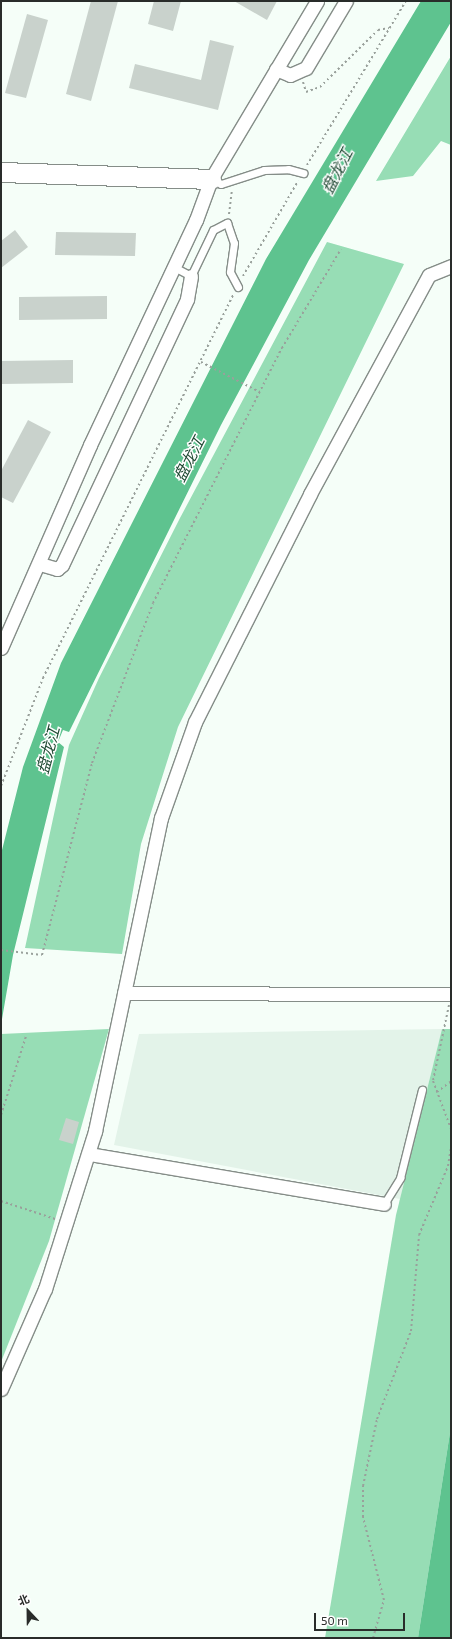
<!DOCTYPE html>
<html>
<head>
<meta charset="utf-8">
<style>
	body { margin:0 }
	#map { position:relative; width:452px; height:1639px; overflow:hidden; background:#f5fef8; font-family:"Exo 2","Noto Sans SC",sans-serif }
	div>[style] { position:absolute }
	.built>* { inset:0; background:#e3f3e9 }
	.green>* { inset:0; background:#97ddb5 }
	.water>* { inset:0; background:#5ec38f }
	.building>* { inset:0; background:#c9d2cc }
	.path>* { height:2px; margin-top:-1px; transform-origin:0; background:repeating-linear-gradient(90deg,#99a09b 0 2px,transparent 0 5px) }
	.roads { filter:drop-shadow(1px 0 #858d88) drop-shadow(-1px 0 #858d88) drop-shadow(0 1px #858d88) drop-shadow(0 -1px #858d88) }
	.lane>* { height:7px; margin:-3.5px; padding:0 3.5px; transform-origin:3.5px; border-radius:3.5px; background:#fff }
	.street>* { height:13px; margin:-6.5px; padding:0 6.5px; transform-origin:6.5px; border-radius:6.5px; background:#fff }
	.secondary>* { height:19px; margin:-9.5px; padding:0 9.5px; transform-origin:9.5px; border-radius:9.5px; background:#fff }
	span { translate:-50% -50%; white-space:nowrap; text-align:center; line-height:1.15; -webkit-text-stroke:3px #fff; paint-order:stroke }
	.water-label { font-size:16px; color:#214b35; font-style:italic }
	.frame { position:absolute; inset:0; border:2px solid #292c2a; pointer-events:none }
	.north { position:absolute; left:8px; top:1591px; width:40px; height:40px; -webkit-text-stroke:3px #fff; paint-order:stroke; rotate:338deg; font-size:11px; font-weight:700; line-height:16px; text-align:center; color:#292c2a }
	.north::after { content:''; display:block; margin:auto; width:14px; height:18px; background:#292c2a; clip-path:polygon(50% 0,100% 100%,50% 72%,0 100%) }
	.scale { position:absolute; left:314px; top:1613px; width:91px; height:18px; box-sizing:border-box; border:2px solid #292c2a; border-top:0; padding-left:5px; font-size:12px; line-height:14px; white-space:nowrap; color:#292c2a; -webkit-text-stroke:3px #fff; paint-order:stroke }
</style>
</head>
<body>
<div id="map">
	<div class="built">
		<i style="clip-path:polygon(442px 1029px,400px 1199px,114px 1145px,139px 1034px)"></i>
	</div>
	<div class="green">
		<i style="clip-path:polygon(451px 56px,451px 145px,441px 141px,413px 176px,376px 181px)"></i>
		<i style="clip-path:polygon(327px 242px,404px 264px,178px 727px,141px 844px,122px 954px,25px 948px,69px 745px,99px 678px,180px 518px)"></i>
		<i style="clip-path:polygon(109px 1029px,49px 1241px,1px 1362px,1px 1034px)"></i>
		<i style="clip-path:polygon(442px 1029px,451px 1029px,451px 1426px,418px 1638px,325px 1638px,396px 1215px)"></i>
	</div>
	<div class="water">
		<i style="clip-path:polygon(421px 1px,451px 1px,451px 22px,309px 260px,221px 425px,69px 732px,63px 730px,58px 742px,64px 747px,13px 955px,1px 1025px,1px 854px,23px 767px,61px 663px,266px 259px)"></i>
		<i style="clip-path:polygon(451px 1426px,451px 1638px,418px 1638px)"></i>
	</div>
	<div class="building">
		<i style="clip-path:polygon(91px 1px,118px 1px,91px 101px,66px 94px)"></i>
		<i style="clip-path:polygon(154px 1px,181px 1px,173px 31px,148px 24px)"></i>
		<i style="clip-path:polygon(234px 1px,277px 1px,267px 20px)"></i>
		<i style="clip-path:polygon(27px 14px,48px 20px,26px 98px,5px 93px)"></i>
		<i style="clip-path:polygon(210px 40px,234px 46px,218px 110px,129px 88px,135px 64px,201px 80px)"></i>
		<i style="clip-path:polygon(15px 230px,28px 247px,1px 268px,1px 241px)"></i>
		<i style="clip-path:polygon(56px 232px,136px 233px,135px 256px,55px 255px)"></i>
		<i style="clip-path:polygon(107px 296px,107px 319px,19px 320px,19px 297px)"></i>
		<i style="clip-path:polygon(73px 360px,73px 383px,1px 384px,1px 361px)"></i>
		<i style="clip-path:polygon(28px 420px,51px 432px,13px 503px,1px 497px,1px 471px)"></i>
		<i style="clip-path:polygon(66px 1118px,79px 1122px,73px 1144px,59px 1140px)"></i>
	</div>
	<div class="path">
		<i style="left:303px;top:82px;width:10px;rotate:73deg"></i>
		<i style="left:306px;top:92px;width:15px;rotate:-20deg"></i>
		<i style="left:320px;top:87px;width:81px;rotate:-44.5deg"></i>
		<i style="left:378px;top:30px;width:11px;rotate:-10deg"></i>
		<i style="left:307px;top:165px;width:192px;rotate:-58.9deg"></i>
		<i style="left:229px;top:214px;width:25px;rotate:-83deg"></i>
		<i style="left:243px;top:276px;width:110px;rotate:-59.9deg"></i>
		<i style="left:201px;top:362px;width:66px;rotate:27deg"></i>
		<i style="left:1px;top:786px;width:116px;rotate:-68.7deg"></i>
		<i style="left:43px;top:678px;width:429px;rotate:-63.6deg"></i>
		<i style="left:1px;top:950px;width:41px;rotate:7deg"></i>
		<i style="left:42px;top:955px;width:198px;rotate:-75.4deg"></i>
		<i style="left:92px;top:763px;width:171px;rotate:-69.1deg"></i>
		<i style="left:153px;top:603px;width:286px;rotate:-63.2deg"></i>
		<i style="left:282px;top:348px;width:115px;rotate:-59.2deg"></i>
		<i style="left:449px;top:1005px;width:78px;rotate:101.9deg"></i>
		<i style="left:433px;top:1081px;width:51px;rotate:69.4deg"></i>
		<i style="left:437px;top:1092px;width:18px;rotate:-38deg"></i>
		<i style="left:1px;top:1115px;width:83px;rotate:-72.4deg"></i>
		<i style="left:1px;top:1201px;width:57px;rotate:18.4deg"></i>
		<i style="left:373px;top:1638px;width:40px;rotate:-74deg"></i>
		<i style="left:384px;top:1600px;width:86px;rotate:-104.2deg"></i>
		<i style="left:363px;top:1517px;width:31px;rotate:-90deg"></i>
		<i style="left:363px;top:1486px;width:68px;rotate:-78.2deg"></i>
		<i style="left:377px;top:1419px;width:94px;rotate:-68.9deg"></i>
		<i style="left:411px;top:1331px;width:96px;rotate:-85.2deg"></i>
		<i style="left:419px;top:1235px;width:75px;rotate:-67.2deg"></i>
		<i style="left:448px;top:1166px;width:20px;rotate:-81deg"></i>
	</div>
	<div class="roads">
		<div class="lane">
			<i style="left:212px;top:179px;width:10px;rotate:29deg"></i>
			<i style="left:221px;top:184px;width:45px;rotate:-18deg"></i>
			<i style="left:264px;top:170px;width:24px;rotate:-2deg"></i>
			<i style="left:288px;top:169px;width:16px;rotate:15deg"></i>
			<i style="left:174px;top:267px;width:19px;rotate:28deg"></i>
			<i style="left:191px;top:276px;width:51px;rotate:-64.4deg"></i>
			<i style="left:213px;top:230px;width:16px;rotate:-27deg"></i>
			<i style="left:227px;top:223px;width:21px;rotate:71deg"></i>
			<i style="left:234px;top:243px;width:29px;rotate:98deg"></i>
			<i style="left:230px;top:272px;width:17px;rotate:62deg"></i>
			<i style="left:384px;top:1204px;width:31px;rotate:-58deg"></i>
			<i style="left:400px;top:1178px;width:91px;rotate:-76deg"></i>
		</div>
		<div class="street">
			<i style="left:276px;top:69px;width:15px;rotate:23deg"></i>
			<i style="left:290px;top:75px;width:17px;rotate:-24deg"></i>
			<i style="left:306px;top:68px;width:78px;rotate:-59.2deg"></i>
			<i style="left:40px;top:564px;width:18px;rotate:16deg"></i>
			<i style="left:57px;top:569px;width:6px;rotate:-39deg"></i>
			<i style="left:62px;top:565px;width:294px;rotate:-64.8deg"></i>
			<i style="left:187px;top:299px;width:23px;rotate:-80deg"></i>
			<i style="left:1px;top:648px;width:222px;rotate:-66.3deg"></i>
			<i style="left:90px;top:445px;width:249px;rotate:-64.8deg"></i>
			<i style="left:196px;top:220px;width:44px;rotate:-69.9deg"></i>
			<i style="left:211px;top:179px;width:207px;rotate:-59.2deg"></i>
			<i style="left:124px;top:993px;width:327px;rotate:0.2deg"></i>
			<i style="left:89px;top:1154px;width:299px;rotate:9.6deg"></i>
			<i style="left:1px;top:1389px;width:109px;rotate:-66.3deg"></i>
			<i style="left:45px;top:1289px;width:166px;rotate:-72.4deg"></i>
			<i style="left:95px;top:1131px;width:320px;rotate:-78.1deg"></i>
			<i style="left:161px;top:818px;width:102px;rotate:-70.5deg"></i>
			<i style="left:195px;top:722px;width:255px;rotate:-63.2deg"></i>
			<i style="left:310px;top:494px;width:249px;rotate:-61.5deg"></i>
			<i style="left:429px;top:275px;width:24px;rotate:-22deg"></i>
		</div>
		<div class="secondary">
			<i style="left:1px;top:172px;width:210px;rotate:1.9deg"></i>
		</div>
	</div>
	<div class="water-label">
		<span style="left:337px;top:171px;rotate:-63deg">盘龙江</span>
		<span style="left:189px;top:459px;rotate:-63deg">盘龙江</span>
		<span style="left:48px;top:750px;rotate:-75deg">盘龙江</span>
	</div>
	<div class="frame"></div>
	<div class="north">北</div>
	<div class="scale">50 m</div>
</div>
</body>
</html>
